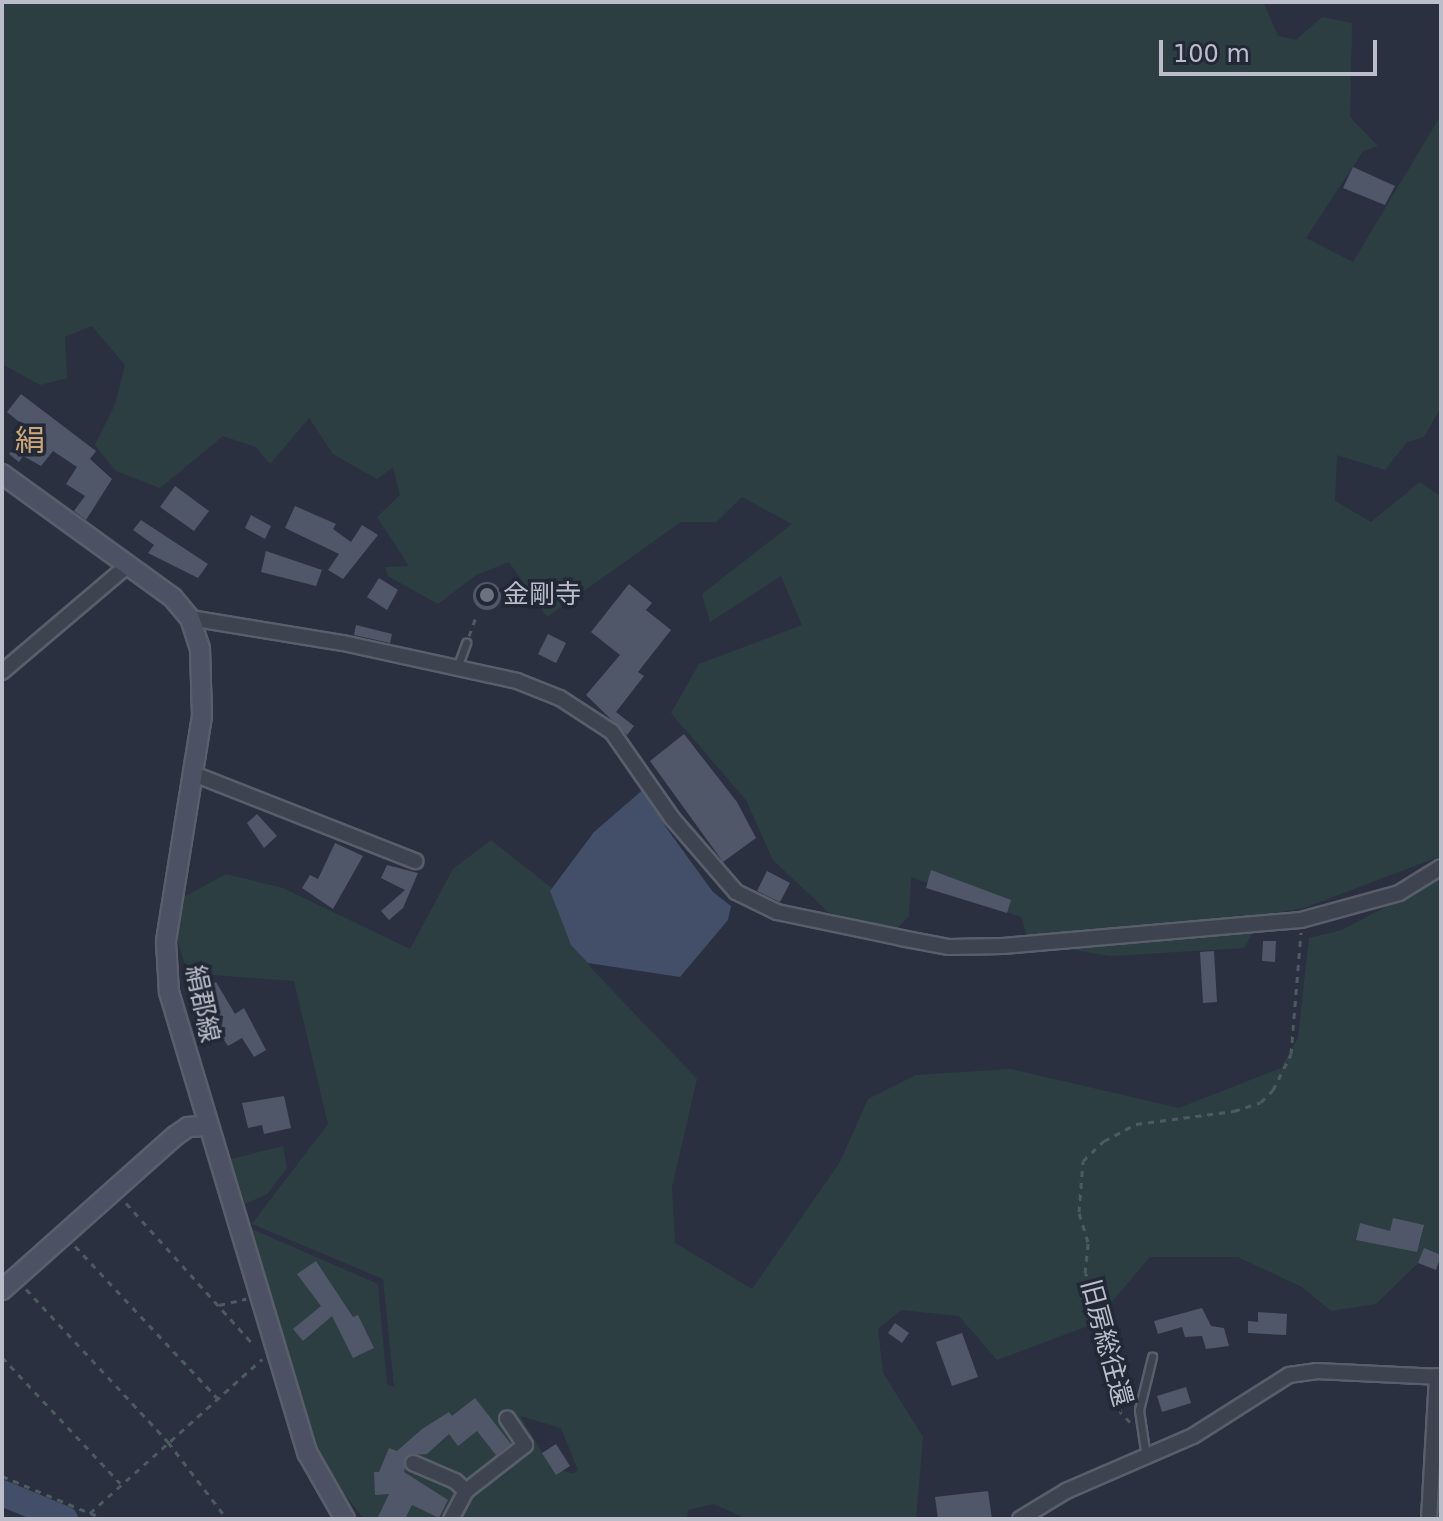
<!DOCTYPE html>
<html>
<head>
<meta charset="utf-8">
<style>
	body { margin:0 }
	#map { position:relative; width:1443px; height:1521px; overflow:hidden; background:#2a3040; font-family:"DejaVu Sans","Noto Sans JP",sans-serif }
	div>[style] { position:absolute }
	.green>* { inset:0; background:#2d3e42 }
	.water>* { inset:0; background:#434e69 }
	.river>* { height:26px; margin:-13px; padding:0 13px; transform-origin:13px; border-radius:13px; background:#434e69 }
	.building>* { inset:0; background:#505769 }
	.round { border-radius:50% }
	.path>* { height:3px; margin-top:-1.5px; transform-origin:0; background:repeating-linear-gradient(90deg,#4c5b60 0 6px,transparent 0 12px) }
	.roads { filter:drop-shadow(2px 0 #595e6b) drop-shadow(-2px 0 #595e6b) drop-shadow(0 2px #595e6b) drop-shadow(0 -2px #595e6b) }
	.lane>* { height:7px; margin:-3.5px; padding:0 3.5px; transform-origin:3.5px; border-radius:3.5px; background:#3e4350 }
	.street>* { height:14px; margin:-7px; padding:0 7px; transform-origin:7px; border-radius:7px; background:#3e4350 }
	.secondary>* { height:18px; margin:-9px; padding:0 9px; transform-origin:9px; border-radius:9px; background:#4c5163 }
	.dots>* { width:22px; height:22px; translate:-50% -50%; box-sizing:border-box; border:4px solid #222836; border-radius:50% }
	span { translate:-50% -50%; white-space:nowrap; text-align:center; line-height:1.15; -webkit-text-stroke:7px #222836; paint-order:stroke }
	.poi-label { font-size:26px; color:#bbbeca }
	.left { translate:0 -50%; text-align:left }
	.street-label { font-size:26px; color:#bbbeca }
	.quarter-label { font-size:30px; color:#cba775 }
	.frame { position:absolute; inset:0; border:4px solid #bbbeca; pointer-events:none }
	.scale { position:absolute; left:1159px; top:40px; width:218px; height:36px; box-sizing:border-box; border:4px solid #bbbeca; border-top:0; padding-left:10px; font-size:24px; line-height:28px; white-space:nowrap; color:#bbbeca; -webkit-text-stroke:6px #222836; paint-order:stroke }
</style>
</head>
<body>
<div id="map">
	<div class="green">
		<i style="clip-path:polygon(2px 2px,1263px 2px,1278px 36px,1296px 40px,1322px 17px,1352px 23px,1350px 117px,1378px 146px,1363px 151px,1306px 238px,1353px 262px,1441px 115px,1441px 407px,1424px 437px,1407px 442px,1385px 470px,1337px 455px,1335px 501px,1371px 522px,1420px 482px,1441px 497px,1441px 856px,1304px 908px,1263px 915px,1244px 948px,1110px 956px,1029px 942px,1021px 917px,911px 877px,909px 916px,895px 931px,828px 912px,773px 860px,746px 800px,671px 713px,699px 664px,802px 625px,781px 576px,710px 622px,702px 594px,792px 524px,742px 497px,716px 522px,681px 522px,547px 617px,509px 562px,476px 575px,438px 604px,388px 576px,385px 567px,409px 566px,377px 517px,400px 495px,393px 467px,377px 479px,333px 454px,309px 418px,270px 464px,256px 447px,223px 436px,160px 488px,116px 471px,95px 445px,116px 402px,125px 365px,92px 326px,65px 337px,67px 378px,40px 385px,4px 365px)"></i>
		<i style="clip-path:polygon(evenodd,491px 840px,553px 889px,590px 967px,697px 1079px,672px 1187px,675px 1243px,752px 1289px,840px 1162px,868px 1099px,916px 1075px,1011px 1069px,1179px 1108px,1281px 1068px,1298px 1038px,1309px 938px,1342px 930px,1441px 877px,1441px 1264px,1418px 1263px,1376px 1304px,1331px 1311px,1302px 1287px,1238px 1257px,1150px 1257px,1093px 1324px,997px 1360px,959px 1316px,901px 1310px,878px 1329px,883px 1373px,923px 1437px,916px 1519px,747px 1519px,714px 1504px,688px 1510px,687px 1519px,364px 1519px,327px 1472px,310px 1431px,247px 1227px,378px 1284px,387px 1384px,394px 1387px,383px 1279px,252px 1224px,328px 1124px,294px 981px,188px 973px,177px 940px,184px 897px,226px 874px,283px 888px,410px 949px,453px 869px,491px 840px,520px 1416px,561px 1428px,578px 1470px,573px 1474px,551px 1467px,520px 1416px)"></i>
		<i style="clip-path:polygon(283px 1146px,287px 1168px,267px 1194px,245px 1204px,231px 1159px)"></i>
	</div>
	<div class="water">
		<i style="clip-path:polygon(646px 787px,665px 826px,713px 892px,731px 906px,728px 920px,680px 977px,588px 963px,571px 945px,550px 891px,594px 832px)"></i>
	</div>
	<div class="river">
		<i style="left:2px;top:1493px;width:68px;rotate:22.4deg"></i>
	</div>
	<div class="building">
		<i style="clip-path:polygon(1353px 167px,1395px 186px,1385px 205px,1343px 188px)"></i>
		<i style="clip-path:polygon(21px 394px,96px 451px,90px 459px,112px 479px,86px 520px,74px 511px,85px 496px,66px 484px,77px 467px,53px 451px,41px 466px,23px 456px,19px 462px,9px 454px,29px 430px,7px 412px)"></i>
		<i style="clip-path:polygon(175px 486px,209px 511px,194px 531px,160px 507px)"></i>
		<i style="clip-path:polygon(295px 506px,336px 524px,333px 529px,351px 542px,362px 525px,378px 535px,343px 579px,328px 570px,339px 554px,285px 528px)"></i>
		<i style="clip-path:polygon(251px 515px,271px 526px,265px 539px,245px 528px)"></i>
		<i style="clip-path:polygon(141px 520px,208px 564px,198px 578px,148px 553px,154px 545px,133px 530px)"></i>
		<i style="clip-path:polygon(266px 551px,322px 570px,316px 586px,261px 572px)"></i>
		<i style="clip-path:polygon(379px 578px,398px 590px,387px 610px,367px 597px)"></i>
		<i class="round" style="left:473px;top:582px;width:28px;height:28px"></i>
		<i style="clip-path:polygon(629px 584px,652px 603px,646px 610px,671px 630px,638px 672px,644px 676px,616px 712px,634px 726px,627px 735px,586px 695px,620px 655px,591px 632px)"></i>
		<i style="clip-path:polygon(356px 625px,392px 634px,390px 643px,354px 635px)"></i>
		<i style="clip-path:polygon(548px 634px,566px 643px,556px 663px,538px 654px)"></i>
		<i style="clip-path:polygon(684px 734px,737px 802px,756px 838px,723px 862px,650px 761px)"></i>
		<i style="clip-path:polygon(257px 814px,277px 836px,264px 848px,247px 823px)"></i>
		<i style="clip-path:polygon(335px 843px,363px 856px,333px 909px,302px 888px,310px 875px,318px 879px)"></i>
		<i style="clip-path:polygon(387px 865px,418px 873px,403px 908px,389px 920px,381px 911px,405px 890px,381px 878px)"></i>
		<i style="clip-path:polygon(931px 870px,1011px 900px,1007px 913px,926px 888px)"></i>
		<i style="clip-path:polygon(767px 871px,790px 883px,780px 902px,757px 891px)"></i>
		<i style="clip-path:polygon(1263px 941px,1276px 941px,1275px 962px,1262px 961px)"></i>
		<i style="clip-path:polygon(1214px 951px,1217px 1002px,1203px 1003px,1200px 952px)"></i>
		<i style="clip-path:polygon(216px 982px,235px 1014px,244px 1008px,266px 1050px,254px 1057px,242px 1038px,228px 1046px,193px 996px)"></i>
		<i style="clip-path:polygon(284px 1096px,291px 1128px,264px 1134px,262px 1125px,248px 1128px,242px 1103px)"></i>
		<i style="clip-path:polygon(1393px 1218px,1424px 1225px,1417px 1252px,1356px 1240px,1360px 1223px,1390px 1231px)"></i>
		<i style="clip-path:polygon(1424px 1248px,1441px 1255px,1436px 1270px,1418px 1263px)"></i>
		<i style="clip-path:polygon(316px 1261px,353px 1317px,358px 1315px,374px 1348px,353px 1358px,332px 1316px,303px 1341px,293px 1329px,321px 1306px,297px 1274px)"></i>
		<i style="clip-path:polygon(1202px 1308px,1211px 1326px,1224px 1328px,1229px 1346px,1206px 1349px,1202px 1336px,1185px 1337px,1182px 1327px,1158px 1334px,1154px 1321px)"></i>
		<i style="clip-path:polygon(1258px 1312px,1287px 1314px,1286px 1335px,1248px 1333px,1248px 1321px,1258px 1322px)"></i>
		<i style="clip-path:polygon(895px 1323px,909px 1333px,902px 1343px,888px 1333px)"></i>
		<i style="clip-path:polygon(962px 1333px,978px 1377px,952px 1386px,936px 1342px)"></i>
		<i style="clip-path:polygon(1186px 1387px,1191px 1403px,1162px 1412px,1157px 1396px)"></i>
		<i style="clip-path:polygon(475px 1398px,511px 1444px,496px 1455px,477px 1431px,458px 1446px,449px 1434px,427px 1454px,408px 1455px,404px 1472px,448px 1500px,439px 1518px,412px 1505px,405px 1519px,377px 1519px,389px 1494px,375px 1495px,374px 1472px,379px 1472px,389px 1448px,397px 1451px,422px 1429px,449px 1412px,452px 1416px)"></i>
		<i style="clip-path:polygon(556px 1444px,570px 1466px,556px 1475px,542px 1453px)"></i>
		<i style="clip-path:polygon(988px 1491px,992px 1519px,938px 1519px,935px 1497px)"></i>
	</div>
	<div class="path">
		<i style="left:469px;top:636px;width:23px;rotate:-70deg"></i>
		<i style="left:126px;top:1203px;width:191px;rotate:48deg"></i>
		<i style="left:75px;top:1246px;width:208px;rotate:46.9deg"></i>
		<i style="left:26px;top:1289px;width:209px;rotate:47.1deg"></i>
		<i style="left:168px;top:1442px;width:97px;rotate:52.5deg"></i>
		<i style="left:219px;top:1305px;width:28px;rotate:-13deg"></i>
		<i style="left:2px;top:1357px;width:173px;rotate:46.9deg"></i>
		<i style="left:1130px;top:1422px;width:13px;rotate:-135deg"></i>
		<i style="left:1121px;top:1413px;width:118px;rotate:-101.2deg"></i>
		<i style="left:1098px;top:1297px;width:27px;rotate:-118deg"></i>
		<i style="left:1085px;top:1273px;width:31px;rotate:-84deg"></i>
		<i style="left:1088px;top:1242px;width:31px;rotate:-107deg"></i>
		<i style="left:1079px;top:1212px;width:51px;rotate:-85.5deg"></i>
		<i style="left:1083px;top:1161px;width:29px;rotate:-44deg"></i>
		<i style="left:1104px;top:1141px;width:36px;rotate:-28deg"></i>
		<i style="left:1136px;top:1124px;width:99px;rotate:-7.6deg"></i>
		<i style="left:1234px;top:1111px;width:28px;rotate:-18deg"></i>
		<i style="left:1261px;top:1102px;width:17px;rotate:-45deg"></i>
		<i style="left:1273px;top:1090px;width:40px;rotate:-63.4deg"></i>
		<i style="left:1291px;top:1054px;width:122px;rotate:-85.3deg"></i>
		<i style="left:2px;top:1476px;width:95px;rotate:22.8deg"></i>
		<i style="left:90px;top:1513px;width:231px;rotate:-41.8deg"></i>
		<i style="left:90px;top:1513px;width:17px;rotate:21deg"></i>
	</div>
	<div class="roads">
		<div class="lane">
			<i style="left:457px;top:668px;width:27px;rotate:-70deg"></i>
			<i style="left:1146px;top:1457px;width:48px;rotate:-98.5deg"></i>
			<i style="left:1139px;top:1410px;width:55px;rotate:-76.2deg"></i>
		</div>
		<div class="street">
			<i style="left:190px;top:618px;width:155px;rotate:9.3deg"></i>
			<i style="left:343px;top:643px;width:178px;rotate:12.3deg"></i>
			<i style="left:517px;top:681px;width:46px;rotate:21.6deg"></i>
			<i style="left:560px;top:698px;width:62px;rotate:33.2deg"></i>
			<i style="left:612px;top:732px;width:105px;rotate:55.1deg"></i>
			<i style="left:672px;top:818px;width:98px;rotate:49.1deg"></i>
			<i style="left:736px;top:892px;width:46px;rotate:26deg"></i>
			<i style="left:777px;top:912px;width:127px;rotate:11.8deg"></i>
			<i style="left:901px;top:938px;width:49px;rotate:10.6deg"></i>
			<i style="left:949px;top:947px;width:54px;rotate:-1.1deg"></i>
			<i style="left:1003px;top:946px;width:299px;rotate:-5deg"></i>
			<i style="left:1301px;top:920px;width:102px;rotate:-15.4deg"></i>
			<i style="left:1399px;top:893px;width:49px;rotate:-31.8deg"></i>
			<i style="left:2px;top:672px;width:165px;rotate:-40.3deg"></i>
			<i style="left:194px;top:774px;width:238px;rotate:21.5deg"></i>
			<i style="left:413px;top:1463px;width:46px;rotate:23.2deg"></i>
			<i style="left:455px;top:1481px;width:15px;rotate:42deg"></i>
			<i style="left:466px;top:1491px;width:32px;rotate:118deg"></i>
			<i style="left:466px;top:1491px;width:75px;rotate:-37.9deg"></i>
			<i style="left:525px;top:1445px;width:32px;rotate:-124deg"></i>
			<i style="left:1020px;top:1519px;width:54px;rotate:-31.3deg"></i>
			<i style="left:1066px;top:1491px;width:138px;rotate:-23.4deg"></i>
			<i style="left:1193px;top:1436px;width:114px;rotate:-32.4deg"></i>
			<i style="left:1289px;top:1375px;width:27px;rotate:-8deg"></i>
			<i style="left:1316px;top:1371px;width:125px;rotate:2.7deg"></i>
			<i style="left:1429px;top:1519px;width:143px;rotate:-86.8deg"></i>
		</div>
		<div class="secondary">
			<i style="left:2px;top:474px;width:211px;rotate:35.9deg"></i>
			<i style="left:173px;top:598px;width:26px;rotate:50deg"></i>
			<i style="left:190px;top:618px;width:33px;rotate:72deg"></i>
			<i style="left:200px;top:649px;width:67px;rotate:88.3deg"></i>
			<i style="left:202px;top:716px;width:229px;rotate:99.1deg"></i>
			<i style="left:166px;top:942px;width:50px;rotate:86.6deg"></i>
			<i style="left:169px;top:992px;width:482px;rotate:73.3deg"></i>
			<i style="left:308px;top:1454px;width:75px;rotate:60.4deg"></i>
			<i style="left:2px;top:1290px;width:232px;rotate:-41.7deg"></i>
			<i style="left:175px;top:1136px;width:16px;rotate:-35deg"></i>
			<i style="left:188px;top:1127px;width:17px;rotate:-3deg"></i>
		</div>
	</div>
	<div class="dots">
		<i style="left:487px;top:595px;background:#6b7280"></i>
	</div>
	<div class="poi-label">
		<span class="left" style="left:503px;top:595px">金剛寺</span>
	</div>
	<div class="street-label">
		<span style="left:202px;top:1004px;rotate:78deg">絹郡線</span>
		<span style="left:1106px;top:1343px;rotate:75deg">旧房総往還</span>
	</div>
	<div class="quarter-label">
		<span style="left:30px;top:441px">絹</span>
	</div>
	<div class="frame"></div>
	<div class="scale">100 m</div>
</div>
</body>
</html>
